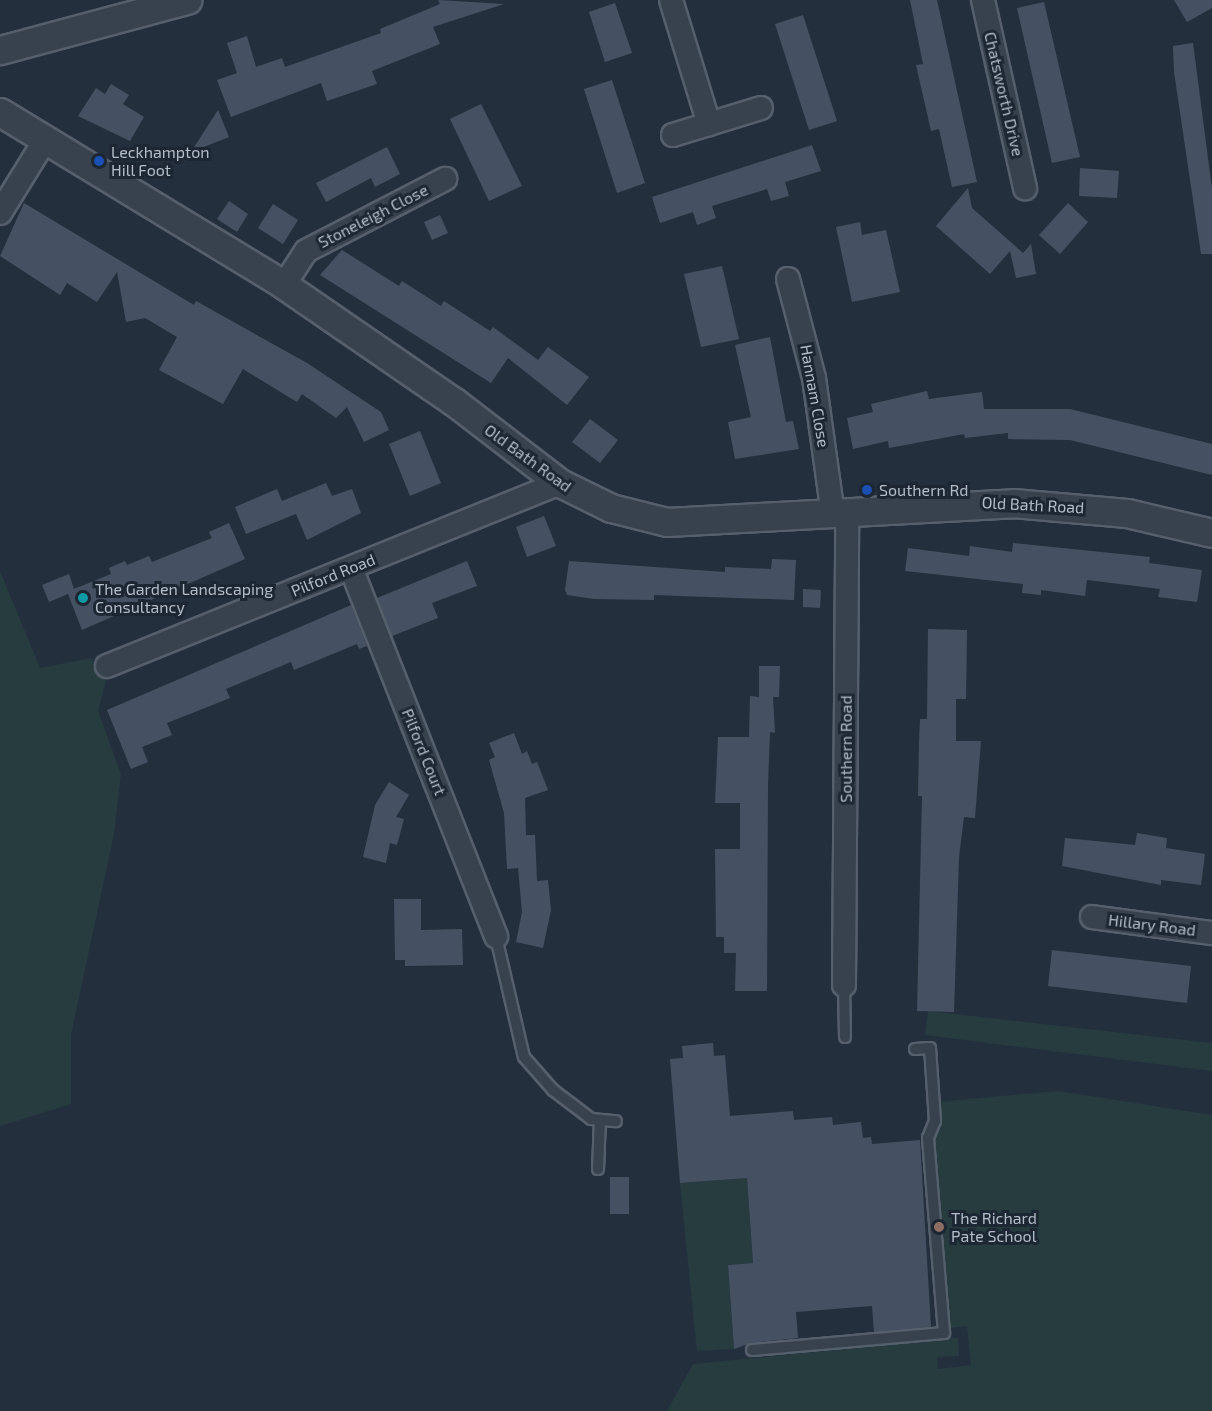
<!DOCTYPE html>
<html>
<head>
<meta charset="utf-8">
<style>
	body { margin:0 }
	#map { position:relative; width:1212px; height:1411px; overflow:hidden; background:#242f3e; font-family:"Exo 2",sans-serif }
	div>[style] { position:absolute }
	.green>* { inset:0; background:#263c3f }
	.building>* { inset:0; background:#455162 }
	.roads { filter:drop-shadow(2px 0 #565f6c) drop-shadow(-2px 0 #565f6c) drop-shadow(0 2px #565f6c) drop-shadow(0 -2px #565f6c) }
	.service>* { height:10px; margin:-5px; padding:0 5px; transform-origin:5px; border-radius:5px; background:#38414e }
	.minor>* { height:22px; margin:-11px; padding:0 11px; transform-origin:11px; border-radius:11px; background:#38414e }
	.tertiary>* { height:27px; margin:-13.5px; padding:0 13.5px; transform-origin:13.5px; border-radius:13.5px; background:#38414e }
	.dots>* { width:16px; height:16px; translate:-50% -50%; box-sizing:border-box; border:3px solid #1d2633; border-radius:50% }
	span { translate:-50% -50%; white-space:nowrap; text-align:center; line-height:1.15; -webkit-text-stroke:6px #1d2633; paint-order:stroke }
	.street-label { font-size:16px; color:#b4bcc9 }
	.poi-label { font-size:16px; color:#b4bcc9 }
	.left { translate:0 -50%; text-align:left }
</style>
</head>
<body>
<div id="map">
	<div class="green">
		<i style="clip-path:polygon(0 571px,40px 668px,91px 658px,106px 680px,98px 711px,121px 774px,114px 834px,71px 1035px,71px 1104px,0 1126px)"></i>
		<i style="clip-path:polygon(928px 1011px,1212px 1043px,1212px 1071px,925px 1035px)"></i>
		<i style="clip-path:polygon(1058px 1091px,1212px 1115px,1212px 1411px,667px 1411px,693px 1364px,958px 1338px,959px 1356px,937px 1357px,938px 1369px,971px 1365px,967px 1326px,950px 1328px,934px 1136px,938px 1127px,936px 1102px)"></i>
		<i style="clip-path:polygon(747px 1178px,753px 1263px,728px 1265px,734px 1349px,697px 1351px,680px 1183px)"></i>
	</div>
	<div class="building">
		<i style="clip-path:polygon(438px 0,504px 4px,433px 27px,440px 44px,372px 71px,377px 84px,327px 101px,321px 83px,231px 117px,217px 80px,237px 73px,227px 43px,247px 36px,256px 67px,282px 58px,285px 67px,381px 33px,380px 29px,440px 4px)"></i>
		<i style="clip-path:polygon(910px 0,937px 0,977px 182px,952px 187px,939px 129px,931px 131px,916px 65px,923px 64px)"></i>
		<i style="clip-path:polygon(1174px 0,1212px 0,1212px 8px,1187px 22px)"></i>
		<i style="clip-path:polygon(1044px 2px,1080px 157px,1052px 163px,1017px 8px)"></i>
		<i style="clip-path:polygon(615px 3px,632px 53px,605px 62px,589px 12px)"></i>
		<i style="clip-path:polygon(803px 15px,837px 121px,809px 130px,775px 24px)"></i>
		<i style="clip-path:polygon(1193px 43px,1212px 189px,1212px 254px,1201px 254px,1174px 72px,1173px 46px)"></i>
		<i style="clip-path:polygon(612px 80px,645px 183px,617px 193px,584px 89px)"></i>
		<i style="clip-path:polygon(111px 84px,129px 95px,123px 104px,144px 117px,130px 141px,78px 116px,96px 88px,105px 94px)"></i>
		<i style="clip-path:polygon(481px 104px,522px 186px,489px 201px,450px 119px)"></i>
		<i style="clip-path:polygon(218px 110px,229px 137px,191px 152px)"></i>
		<i style="clip-path:polygon(812px 145px,821px 171px,785px 182px,789px 196px,771px 201px,767px 189px,712px 206px,716px 218px,697px 225px,693px 212px,660px 223px,652px 197px)"></i>
		<i style="clip-path:polygon(387px 147px,400px 174px,375px 187px,371px 178px,326px 202px,316px 183px)"></i>
		<i style="clip-path:polygon(1080px 168px,1119px 171px,1117px 198px,1079px 196px)"></i>
		<i style="clip-path:polygon(968px 188px,972px 208px,1023px 253px,1031px 244px,1036px 274px,1016px 278px,1010px 251px,990px 274px,936px 226px)"></i>
		<i style="clip-path:polygon(229px 201px,248px 214px,237px 232px,217px 219px)"></i>
		<i style="clip-path:polygon(24px 203px,194px 305px,196px 301px,307px 363px,381px 412px,389px 430px,364px 442px,347px 407px,336px 418px,302px 394px,297px 402px,243px 369px,223px 404px,159px 370px,177px 337px,145px 318px,126px 322px,117px 272px,97px 302px,67px 283px,60px 295px,0 256px)"></i>
		<i style="clip-path:polygon(1068px 203px,1088px 222px,1060px 254px,1039px 235px)"></i>
		<i style="clip-path:polygon(273px 204px,298px 220px,283px 244px,258px 228px)"></i>
		<i style="clip-path:polygon(440px 215px,448px 233px,432px 240px,424px 222px)"></i>
		<i style="clip-path:polygon(860px 222px,862px 235px,886px 230px,900px 292px,852px 302px,836px 227px)"></i>
		<i style="clip-path:polygon(342px 250px,399px 286px,402px 281px,441px 306px,444px 301px,490px 331px,493px 327px,538px 360px,548px 347px,589px 377px,567px 405px,508px 358px,491px 383px,320px 275px)"></i>
		<i style="clip-path:polygon(722px 266px,739px 339px,701px 347px,684px 274px)"></i>
		<i style="clip-path:polygon(770px 337px,786px 422px,793px 421px,799px 449px,735px 459px,728px 422px,751px 417px,735px 345px)"></i>
		<i style="clip-path:polygon(927px 391px,929px 399px,982px 392px,984px 409px,1070px 409px,1212px 444px,1212px 475px,1070px 440px,1008px 439px,1008px 433px,965px 438px,964px 434px,889px 448px,888px 441px,853px 449px,847px 418px,873px 412px,871px 404px)"></i>
		<i style="clip-path:polygon(590px 419px,618px 440px,600px 463px,572px 442px)"></i>
		<i style="clip-path:polygon(420px 431px,441px 483px,410px 496px,389px 444px)"></i>
		<i style="clip-path:polygon(326px 483px,332px 496px,352px 489px,361px 513px,307px 540px,296px 514px,246px 534px,235px 507px,277px 489px,282px 501px)"></i>
		<i style="clip-path:polygon(544px 516px,556px 546px,527px 557px,516px 527px)"></i>
		<i style="clip-path:polygon(229px 523px,245px 559px,82px 630px,68px 594px,49px 602px,42px 585px,69px 574px,74px 589px,111px 574px,109px 568px,125px 561px,127px 565px,149px 556px,152px 562px,212px 538px,209px 532px)"></i>
		<i style="clip-path:polygon(1013px 543px,1150px 557px,1149px 563px,1202px 570px,1197px 602px,1158px 597px,1160px 589px,1087px 580px,1085px 596px,1041px 590px,1041px 595px,1022px 593px,1023px 584px,905px 571px,908px 548px,969px 556px,970px 546px,1012px 552px)"></i>
		<i style="clip-path:polygon(772px 559px,796px 560px,794px 600px,654px 595px,654px 600px,594px 599px,567px 595px,565px 590px,569px 561px,725px 572px,725px 567px,771px 569px)"></i>
		<i style="clip-path:polygon(467px 561px,477px 586px,432px 603px,438px 618px,392px 636px,377px 598px)"></i>
		<i style="clip-path:polygon(803px 589px,821px 590px,820px 608px,803px 607px)"></i>
		<i style="clip-path:polygon(351px 605px,367px 646px,359px 649px,357px 644px,294px 670px,291px 662px,226px 689px,230px 698px,167px 723px,172px 735px,142px 747px,148px 762px,131px 769px,107px 710px)"></i>
		<i style="clip-path:polygon(928px 629px,967px 630px,966px 699px,956px 699px,956px 741px,981px 741px,975px 818px,964px 817px,959px 857px,954px 1012px,917px 1011px,922px 796px,918px 796px,919px 741px,920px 719px,927px 719px)"></i>
		<i style="clip-path:polygon(759px 666px,780px 666px,779px 697px,773px 697px,775px 733px,770px 732px,768px 785px,767px 991px,735px 991px,736px 953px,724px 953px,724px 937px,716px 937px,715px 849px,740px 849px,740px 803px,715px 803px,718px 737px,749px 737px,750px 696px,759px 697px)"></i>
		<i style="clip-path:polygon(514px 733px,522px 754px,527px 751px,532px 764px,537px 762px,548px 790px,525px 798px,526px 835px,535px 835px,537px 881px,548px 880px,551px 910px,543px 948px,516px 942px,522px 912px,518px 868px,507px 869px,504px 813px,489px 760px,495px 757px,489px 743px)"></i>
		<i style="clip-path:polygon(389px 782px,409px 795px,396px 817px,404px 819px,397px 845px,390px 843px,386px 863px,363px 857px,375px 805px)"></i>
		<i style="clip-path:polygon(1137px 833px,1167px 838px,1166px 848px,1205px 854px,1201px 885px,1161px 880px,1161px 885px,1062px 866px,1065px 838px,1135px 845px)"></i>
		<i style="clip-path:polygon(394px 899px,421px 899px,421px 930px,462px 929px,463px 965px,405px 966px,405px 960px,395px 960px)"></i>
		<i style="clip-path:polygon(1052px 950px,1191px 966px,1187px 1003px,1048px 986px)"></i>
		<i style="clip-path:polygon(713px 1043px,714px 1056px,725px 1055px,730px 1116px,793px 1111px,794px 1120px,832px 1117px,833px 1125px,861px 1122px,863px 1138px,871px 1137px,872px 1144px,920px 1140px,931px 1327px,874px 1332px,872px 1306px,796px 1312px,798px 1338px,751px 1343px,734px 1349px,728px 1265px,753px 1263px,747px 1178px,680px 1183px,670px 1059px,683px 1058px,682px 1046px)"></i>
		<i style="clip-path:polygon(610px 1177px,629px 1177px,629px 1214px,610px 1214px)"></i>
	</div>
	<div class="roads">
		<div class="service">
			<i style="left:496px;top:937px;width:123px;rotate:76.9deg"></i>
			<i style="left:524px;top:1057px;width:44px;rotate:48.7deg"></i>
			<i style="left:553px;top:1090px;width:48px;rotate:37.3deg"></i>
			<i style="left:591px;top:1119px;width:25px;rotate:5deg"></i>
			<i style="left:844px;top:985px;width:52px;rotate:88.9deg"></i>
			<i style="left:598px;top:1169px;width:49px;rotate:-87.7deg"></i>
			<i style="left:752px;top:1350px;width:193px;rotate:-5.1deg"></i>
			<i style="left:944px;top:1333px;width:196px;rotate:-94.7deg"></i>
			<i style="left:928px;top:1138px;width:18px;rotate:-68deg"></i>
			<i style="left:935px;top:1121px;width:73px;rotate:-93.9deg"></i>
			<i style="left:930px;top:1048px;width:15px;rotate:176deg"></i>
		</div>
		<div class="minor">
			<i style="left:671px;top:0;width:130px;rotate:73deg"></i>
			<i style="left:983px;top:0;width:193px;rotate:77.4deg"></i>
			<i style="left:673px;top:135px;width:92px;rotate:-17.1deg"></i>
			<i style="left:0;top:213px;width:86px;rotate:-58.3deg"></i>
			<i style="left:788px;top:279px;width:102px;rotate:75.3deg"></i>
			<i style="left:814px;top:378px;width:138px;rotate:82.1deg"></i>
			<i style="left:284px;top:285px;width:40px;rotate:-57.1deg"></i>
			<i style="left:306px;top:251px;width:157px;rotate:-27.4deg"></i>
			<i style="left:351px;top:568px;width:396px;rotate:68.5deg"></i>
			<i style="left:107px;top:666px;width:489px;rotate:-22deg"></i>
			<i style="left:1092px;top:917px;width:121px;rotate:7.6deg"></i>
			<i style="left:844px;top:985px;width:472px;rotate:-89.6deg"></i>
		</div>
		<div class="tertiary">
			<i style="left:0;top:50px;width:194px;rotate:-15deg"></i>
			<i style="left:0;top:112px;width:333px;rotate:31.3deg"></i>
			<i style="left:284px;top:285px;width:205px;rotate:34.5deg"></i>
			<i style="left:453px;top:401px;width:135px;rotate:37.5deg"></i>
			<i style="left:560px;top:483px;width:57px;rotate:26.1deg"></i>
			<i style="left:611px;top:508px;width:58px;rotate:14deg"></i>
			<i style="left:667px;top:522px;width:347px;rotate:-3.1deg"></i>
			<i style="left:1013px;top:503px;width:114px;rotate:5deg"></i>
			<i style="left:1127px;top:513px;width:87px;rotate:13.2deg"></i>
		</div>
	</div>
	<div class="dots">
		<i style="left:99px;top:161px;background:#1a4fb4"></i>
		<i style="left:867px;top:490px;background:#1a4fb4"></i>
		<i style="left:83px;top:598px;background:#0f9aa8"></i>
		<i style="left:939px;top:1227px;background:#8d6e63"></i>
	</div>
	<div class="street-label">
		<span style="left:1004px;top:94px;rotate:77deg">Chatsworth Drive</span>
		<span style="left:373px;top:216px;rotate:-27deg">Stoneleigh Close</span>
		<span style="left:815px;top:396px;rotate:80deg">Hannam Close</span>
		<span style="left:528px;top:458px;rotate:36deg">Old Bath Road</span>
		<span style="left:1033px;top:505px;rotate:3deg">Old Bath Road</span>
		<span style="left:333px;top:575px;rotate:-22deg">Pilford Road</span>
		<span style="left:846px;top:749px;rotate:-90deg">Southern Road</span>
		<span style="left:424px;top:752px;rotate:68deg">Pilford Court</span>
		<span style="left:1152px;top:925px;rotate:7deg">Hillary Road</span>
	</div>
	<div class="poi-label">
		<span class="left" style="left:111px;top:161px">Leckhampton<br>Hill Foot</span>
		<span class="left" style="left:879px;top:490px">Southern Rd</span>
		<span class="left" style="left:95px;top:598px">The Garden Landscaping<br>Consultancy</span>
		<span class="left" style="left:951px;top:1227px">The Richard<br>Pate School</span>
	</div>
</div>
</body>
</html>
